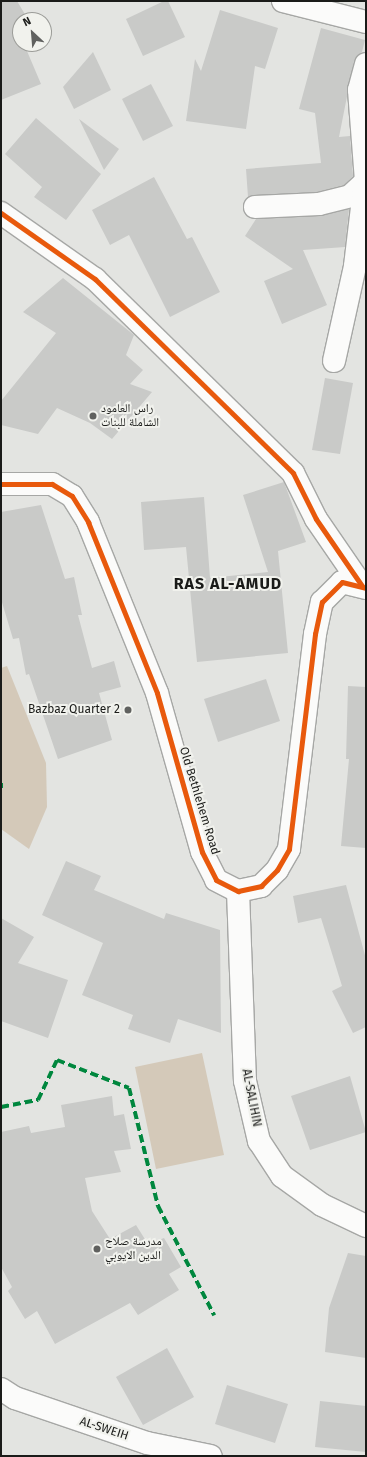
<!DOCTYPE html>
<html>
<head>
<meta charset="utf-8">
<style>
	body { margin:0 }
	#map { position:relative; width:367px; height:1457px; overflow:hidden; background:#e3e4e1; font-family:"Fira Sans","Noto Naskh Arabic",sans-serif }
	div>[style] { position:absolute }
	.green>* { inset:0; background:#d4c9b9 }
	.building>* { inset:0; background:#c9cac8 }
	.roads { filter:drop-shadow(1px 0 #a6a7a5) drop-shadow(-1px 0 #a6a7a5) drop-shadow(0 1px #a6a7a5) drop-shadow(0 -1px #a6a7a5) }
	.minor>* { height:22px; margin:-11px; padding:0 11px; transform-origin:11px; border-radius:11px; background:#fbfbfa }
	.quiet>* { height:4px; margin-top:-2px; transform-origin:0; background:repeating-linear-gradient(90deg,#00873e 0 8px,transparent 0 12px) }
	.cycleway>* { height:5px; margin:-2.5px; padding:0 2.5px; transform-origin:2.5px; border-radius:2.5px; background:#e8590c }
	.dots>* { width:11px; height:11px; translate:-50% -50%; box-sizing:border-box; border:2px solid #f1f2ed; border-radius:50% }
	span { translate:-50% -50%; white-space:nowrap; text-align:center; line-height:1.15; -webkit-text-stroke:4px #f1f2ed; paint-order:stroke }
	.poi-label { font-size:12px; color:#1a1b19 }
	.left { translate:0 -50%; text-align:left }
	.right { translate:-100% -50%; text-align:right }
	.street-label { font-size:12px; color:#1a1b19 }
	.district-label { font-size:16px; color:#1a1b19; font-weight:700; letter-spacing:1px }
	.frame { position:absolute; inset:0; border:2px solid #1a1b19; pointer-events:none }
	.north { position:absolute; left:12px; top:12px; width:40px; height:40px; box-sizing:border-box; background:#f1f2ed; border:1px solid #9b9c98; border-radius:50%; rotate:334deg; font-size:11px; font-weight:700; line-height:16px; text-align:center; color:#1a1b19 }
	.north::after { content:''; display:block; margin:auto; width:14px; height:18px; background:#60615f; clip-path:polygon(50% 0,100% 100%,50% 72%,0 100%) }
</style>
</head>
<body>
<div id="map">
	<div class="green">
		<i style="clip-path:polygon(7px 666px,46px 763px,47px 807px,29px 849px,1px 829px,1px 668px)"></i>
		<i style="clip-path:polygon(202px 1053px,224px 1155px,156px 1169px,135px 1067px)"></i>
	</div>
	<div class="building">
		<i style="clip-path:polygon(1px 1px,17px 1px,26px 16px,20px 20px,20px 44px,24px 44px,41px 84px,1px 100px)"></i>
		<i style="clip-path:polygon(164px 1px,168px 1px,185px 37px,143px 56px,126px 19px)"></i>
		<i style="clip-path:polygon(220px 10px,278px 28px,265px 69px,255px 66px,246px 129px,186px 121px,195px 59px,201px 71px)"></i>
		<i style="clip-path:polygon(321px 28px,365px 40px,362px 52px,354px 61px,339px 137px,350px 136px,353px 176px,344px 185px,317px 192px,248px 197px,246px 169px,321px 163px,315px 113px,299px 109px)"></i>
		<i style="clip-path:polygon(93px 52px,111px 90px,74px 109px,63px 87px)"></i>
		<i style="clip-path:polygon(151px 84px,173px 126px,143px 141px,122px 99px)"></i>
		<i style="clip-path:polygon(36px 118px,101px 174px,66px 220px,34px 197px,42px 187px,5px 154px)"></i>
		<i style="clip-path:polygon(79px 119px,119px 149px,104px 170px)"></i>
		<i style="clip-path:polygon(154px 177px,187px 239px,192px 237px,220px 292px,170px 317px,129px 235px,110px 245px,92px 210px)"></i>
		<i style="clip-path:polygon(349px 209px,345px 247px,303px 250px,327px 305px,282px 324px,264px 281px,293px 269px,245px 236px,256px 219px,320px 216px)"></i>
		<i style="clip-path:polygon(63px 278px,134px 335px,126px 355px,143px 370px,130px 384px,152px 392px,112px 439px,90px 423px,57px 408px,38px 434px,1px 425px,1px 401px,56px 333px,23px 312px)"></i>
		<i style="clip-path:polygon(325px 378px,353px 383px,340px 454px,312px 450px)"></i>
		<i style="clip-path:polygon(284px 482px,306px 542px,278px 551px,288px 653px,197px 662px,186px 547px,144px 550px,141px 502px,204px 497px,210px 578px,268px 572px,243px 495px)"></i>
		<i style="clip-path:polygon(41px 505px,65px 579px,74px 577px,82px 615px,78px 615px,92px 668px,114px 661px,121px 687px,99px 693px,112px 740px,58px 759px,29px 674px,26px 675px,19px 638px,13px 639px,1px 599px,1px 512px)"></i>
		<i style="clip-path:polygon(266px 679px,280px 721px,218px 742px,204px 699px)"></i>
		<i style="clip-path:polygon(348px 686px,366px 687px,366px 848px,341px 846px,349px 759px,346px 759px)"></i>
		<i style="clip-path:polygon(66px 861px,101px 876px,94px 890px,164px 919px,166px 913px,220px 930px,221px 1033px,178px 1019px,170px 1043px,128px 1029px,133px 1015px,82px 995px,103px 943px,42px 915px)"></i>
		<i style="clip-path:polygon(346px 885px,366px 959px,366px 1027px,353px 1033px,332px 991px,342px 986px,321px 918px,298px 923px,293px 896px)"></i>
		<i style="clip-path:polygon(1px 918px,34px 937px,18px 963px,68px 980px,48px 1038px,1px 1021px)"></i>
		<i style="clip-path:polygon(350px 1076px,366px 1132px,310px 1150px,291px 1096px)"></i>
		<i style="clip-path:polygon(112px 1096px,114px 1116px,124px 1114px,131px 1149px,114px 1151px,121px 1172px,85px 1178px,92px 1211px,110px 1239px,136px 1225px,148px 1244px,164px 1238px,181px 1267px,169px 1274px,179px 1290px,138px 1315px,130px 1303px,55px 1344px,37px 1311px,25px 1319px,8px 1291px,12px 1287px,1px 1267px,1px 1132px,29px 1126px,31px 1133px,65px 1127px,61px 1105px)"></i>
		<i style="clip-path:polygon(348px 1253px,366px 1256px,366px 1358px,325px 1352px,329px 1308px)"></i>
		<i style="clip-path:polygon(167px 1348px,194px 1397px,143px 1425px,116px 1377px)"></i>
		<i style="clip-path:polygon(227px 1385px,288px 1404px,275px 1443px,215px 1424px)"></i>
		<i style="clip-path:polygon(320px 1401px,366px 1406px,366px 1452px,315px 1447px)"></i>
	</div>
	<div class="roads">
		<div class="minor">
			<i style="left:283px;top:1px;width:86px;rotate:14.2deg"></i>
			<i style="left:366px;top:64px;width:27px;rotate:105deg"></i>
			<i style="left:359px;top:90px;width:92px;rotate:85.6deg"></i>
			<i style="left:255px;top:207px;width:64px;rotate:-2.7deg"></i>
			<i style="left:319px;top:204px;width:32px;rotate:-14deg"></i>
			<i style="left:350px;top:196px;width:21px;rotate:-43deg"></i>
			<i style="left:1px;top:213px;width:115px;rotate:35.1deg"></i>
			<i style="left:95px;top:279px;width:277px;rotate:44.4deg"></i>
			<i style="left:293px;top:473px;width:51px;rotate:63.4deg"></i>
			<i style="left:316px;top:519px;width:81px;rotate:55.5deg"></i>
			<i style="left:334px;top:361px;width:97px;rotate:-77.5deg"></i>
			<i style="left:355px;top:266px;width:85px;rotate:-83.2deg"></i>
			<i style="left:1px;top:484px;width:51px"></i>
			<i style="left:52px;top:484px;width:23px;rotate:31deg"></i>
			<i style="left:72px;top:496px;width:31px;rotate:58deg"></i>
			<i style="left:88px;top:522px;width:184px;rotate:68deg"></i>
			<i style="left:157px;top:693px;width:165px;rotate:74.2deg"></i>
			<i style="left:202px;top:852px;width:31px;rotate:63deg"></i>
			<i style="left:216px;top:880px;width:25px;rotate:27deg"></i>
			<i style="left:238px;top:891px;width:24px;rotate:-12deg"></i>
			<i style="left:261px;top:886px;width:23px;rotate:-45deg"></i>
			<i style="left:277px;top:870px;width:24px;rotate:-60deg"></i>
			<i style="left:289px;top:849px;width:217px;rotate:-83.1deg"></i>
			<i style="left:315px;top:634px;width:33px;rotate:-78deg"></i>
			<i style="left:322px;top:602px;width:28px;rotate:-45deg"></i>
			<i style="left:342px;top:582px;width:25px;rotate:14deg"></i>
			<i style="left:238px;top:891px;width:190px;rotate:87.9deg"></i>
			<i style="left:245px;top:1081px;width:62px;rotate:76.9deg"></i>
			<i style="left:259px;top:1141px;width:42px;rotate:56.7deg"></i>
			<i style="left:282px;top:1176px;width:49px;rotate:35.9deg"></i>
			<i style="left:322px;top:1205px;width:49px;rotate:25.5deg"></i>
			<i style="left:1px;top:1389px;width:17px;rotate:33deg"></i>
			<i style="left:15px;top:1398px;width:139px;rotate:18.8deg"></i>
			<i style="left:147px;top:1443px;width:65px;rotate:11.5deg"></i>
		</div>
	</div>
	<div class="quiet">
		<i style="left:1px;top:783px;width:5px;rotate:90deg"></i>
		<i style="left:1px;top:1107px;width:38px;rotate:-11deg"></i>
		<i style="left:38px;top:1100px;width:44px;rotate:-64.6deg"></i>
		<i style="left:57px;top:1060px;width:77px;rotate:21.3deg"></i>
		<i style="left:129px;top:1088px;width:122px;rotate:76.2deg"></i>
		<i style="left:158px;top:1206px;width:123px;rotate:62.8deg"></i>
	</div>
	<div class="cycleway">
		<i style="left:1px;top:213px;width:115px;rotate:35.1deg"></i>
		<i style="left:95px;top:279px;width:277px;rotate:44.4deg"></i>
		<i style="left:293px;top:473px;width:51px;rotate:63.4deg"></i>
		<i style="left:316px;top:519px;width:81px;rotate:55.5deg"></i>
		<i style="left:1px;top:484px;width:51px"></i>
		<i style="left:52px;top:484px;width:23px;rotate:31deg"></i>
		<i style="left:72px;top:496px;width:31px;rotate:58deg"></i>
		<i style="left:88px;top:522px;width:184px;rotate:68deg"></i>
		<i style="left:157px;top:693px;width:165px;rotate:74.2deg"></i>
		<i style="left:202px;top:852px;width:31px;rotate:63deg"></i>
		<i style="left:216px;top:880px;width:25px;rotate:27deg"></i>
		<i style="left:238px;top:891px;width:24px;rotate:-12deg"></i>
		<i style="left:261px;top:886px;width:23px;rotate:-45deg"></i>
		<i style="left:277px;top:870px;width:24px;rotate:-60deg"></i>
		<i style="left:289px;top:849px;width:217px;rotate:-83.1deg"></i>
		<i style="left:315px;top:634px;width:33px;rotate:-78deg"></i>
		<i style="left:322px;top:602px;width:28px;rotate:-45deg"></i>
		<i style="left:342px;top:582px;width:25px;rotate:14deg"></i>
	</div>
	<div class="dots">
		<i style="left:93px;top:416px;background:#60615f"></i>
		<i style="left:128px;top:710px;background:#60615f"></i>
		<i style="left:97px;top:1249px;background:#60615f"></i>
	</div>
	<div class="poi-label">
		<span class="left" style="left:101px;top:416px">راس العامود<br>الشاملة للبنات</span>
		<span class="right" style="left:120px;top:710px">Bazbaz Quarter 2</span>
		<span class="left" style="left:105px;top:1249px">مدرسة صلاح<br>الدين الايوبي</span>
	</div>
	<div class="street-label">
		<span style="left:199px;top:801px;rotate:73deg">Old Bethlehem Road</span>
		<span style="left:251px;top:1098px;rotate:79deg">AL-SALIHIN</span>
		<span style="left:104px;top:1429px;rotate:18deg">AL-SWEIH</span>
	</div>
	<div class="district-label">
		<span style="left:228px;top:584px">RAS AL-AMUD</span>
	</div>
	<div class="frame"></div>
	<div class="north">N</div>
</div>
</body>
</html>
